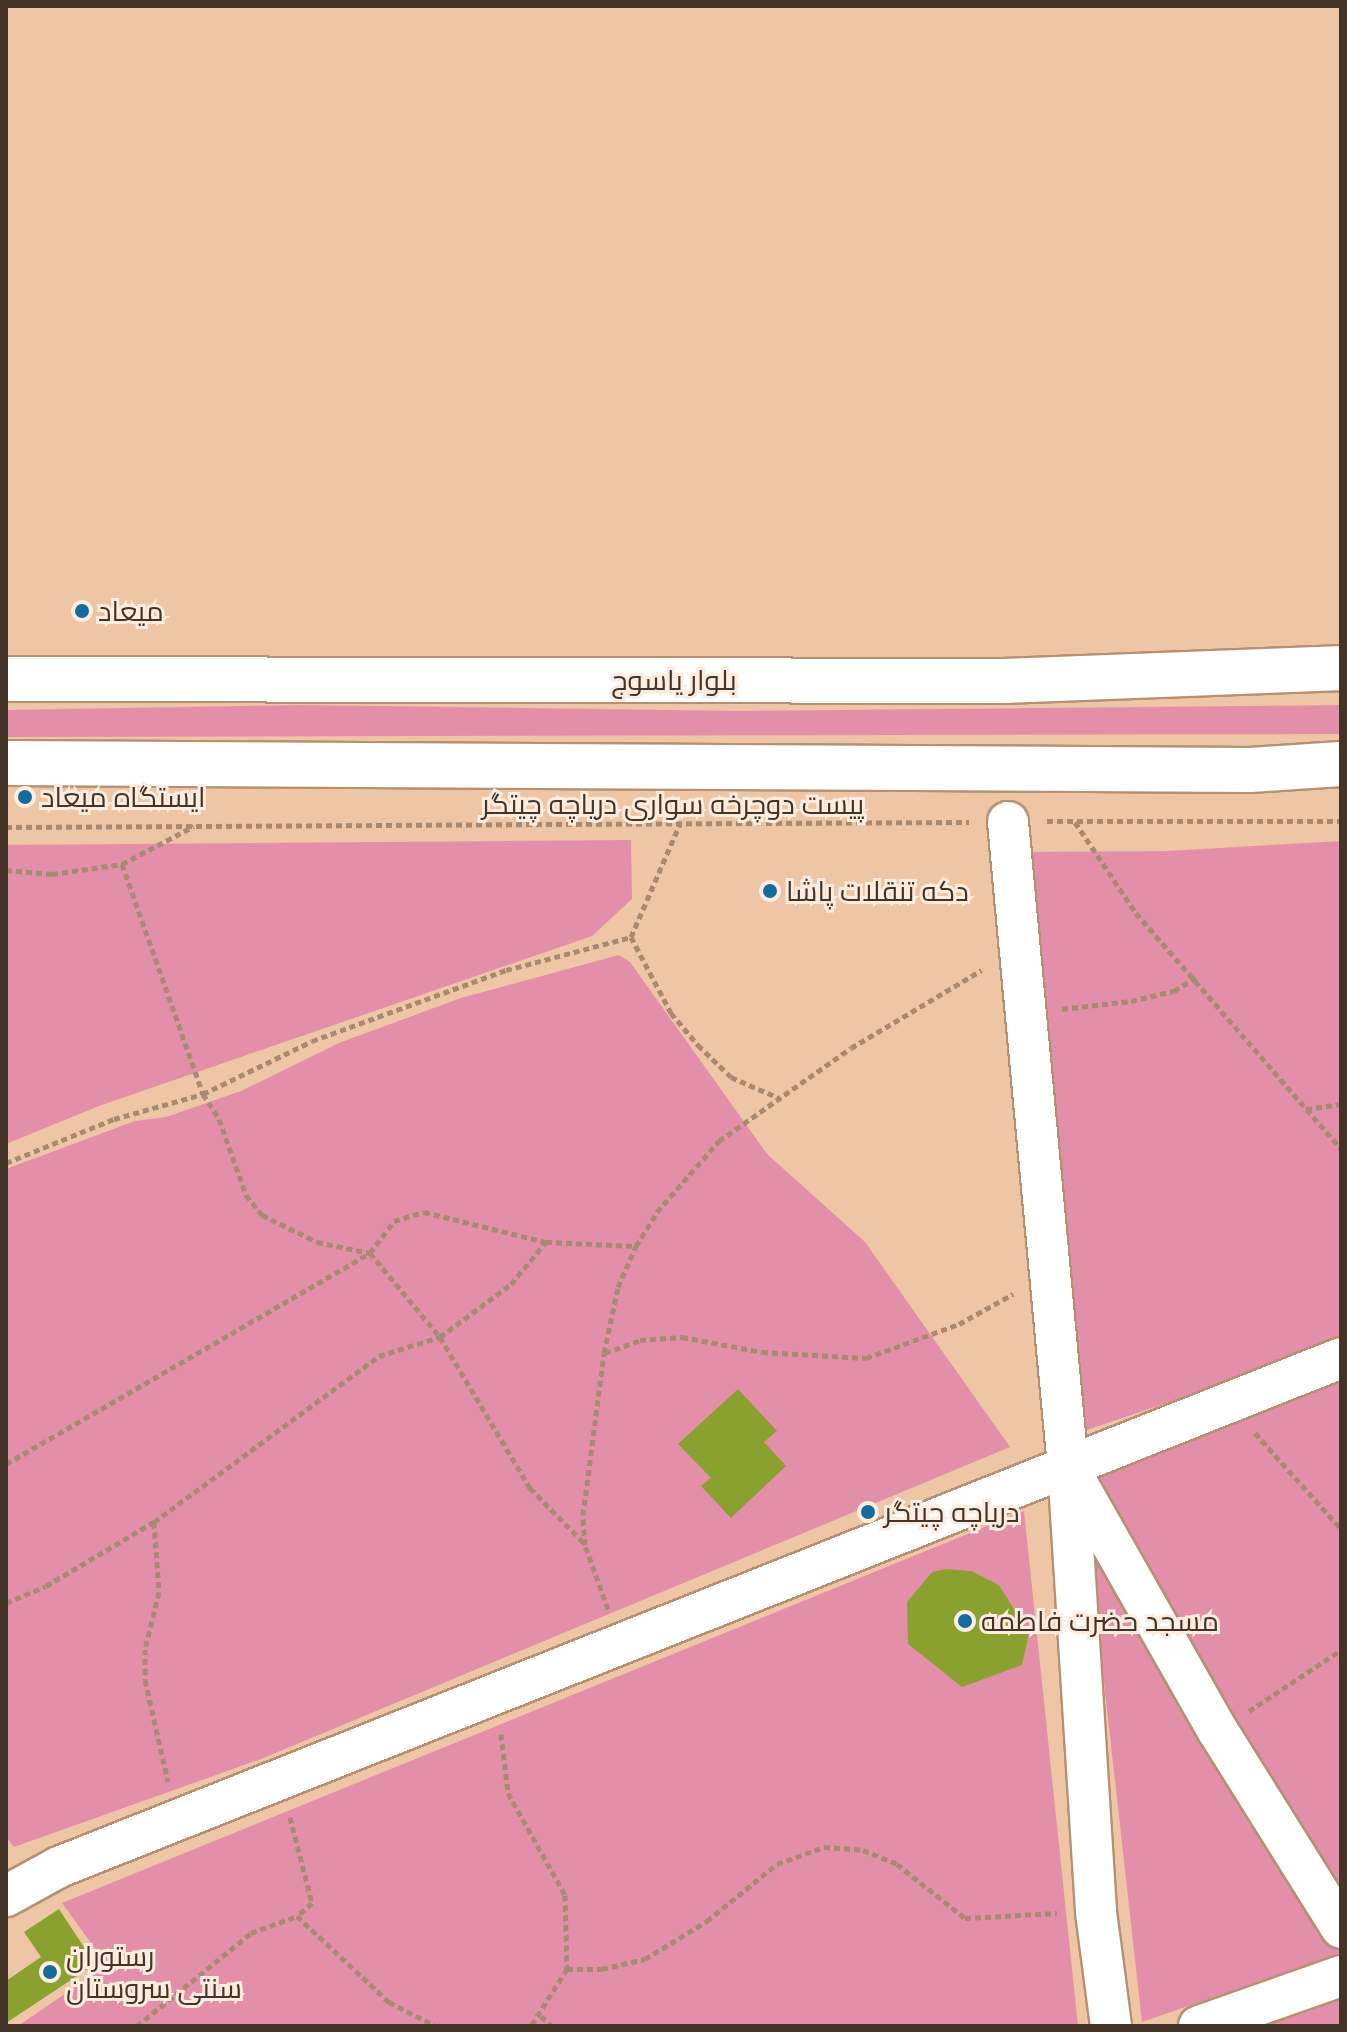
<!DOCTYPE html>
<html>
<head>
<meta charset="utf-8">
<style>
	body { margin:0 }
	#map { position:relative; width:1347px; height:2032px; overflow:hidden; background:#eec5a5; font-family:Figtree,Cairo,sans-serif }
	div>[style] { position:absolute }
	.green>* { inset:0; background:#e38faa }
	.building>* { inset:0; background:#8ba12f }
	.path>* { height:5px; margin-top:-2.5px; transform-origin:0; background:repeating-linear-gradient(90deg,#a88971 0 6px,transparent 0 10px) }
	.roads { filter:drop-shadow(2px 0 #b79072) drop-shadow(-2px 0 #b79072) drop-shadow(0 2px #b79072) drop-shadow(0 -2px #b79072) }
	.minor>* { height:40px; margin:-20px; padding:0 20px; transform-origin:20px; border-radius:20px; background:#fff }
	.major>* { height:44px; margin:-22px; padding:0 22px; transform-origin:22px; border-radius:22px; background:#fff }
	.dots>* { width:22px; height:22px; translate:-50% -50%; box-sizing:border-box; border:4px solid #fdecdf; border-radius:50% }
	span { translate:-50% -50%; white-space:nowrap; text-align:center; line-height:1.15; -webkit-text-stroke:6px #fdecdf; paint-order:stroke }
	.poi-label { font-size:28px; color:#443427 }
	.left { translate:0 -50%; text-align:left }
	.street-label { font-size:28px; color:#443427 }
	.frame { position:absolute; inset:0; border:8px solid #443427; pointer-events:none }
</style>
</head>
<body>
<div id="map">
	<div class="green">
		<i style="clip-path:polygon(301px 705px,738px 711px,1341px 705px,1341px 734px,6px 737px,6px 710px)"></i>
		<i style="clip-path:polygon(631px 840px,632px 899px,592px 936px,99px 1106px,6px 1144px,6px 845px)"></i>
		<i style="clip-path:polygon(1341px 841px,1341px 1344px,1075px 1434px,1023px 852px,1167px 851px)"></i>
		<i style="clip-path:polygon(619px 955px,630px 962px,767px 1154px,865px 1242px,1010px 1447px,261px 1759px,14px 1847px,6px 1837px,6px 1169px,135px 1121px,166px 1117px,241px 1091px,339px 1043px,461px 998px)"></i>
		<i style="clip-path:polygon(1341px 1377px,1341px 1953px,1142px 2022px,1081px 1477px)"></i>
		<i style="clip-path:polygon(1024px 1511px,1078px 2026px,18px 2026px,107px 1965px,62px 1903px)"></i>
		<i style="clip-path:polygon(1341px 1995px,1341px 2026px,1244px 2026px)"></i>
	</div>
	<div class="building">
		<i style="clip-path:polygon(738px 1389px,777px 1431px,764px 1442px,786px 1466px,731px 1518px,701px 1486px,711px 1478px,678px 1444px)"></i>
		<i style="clip-path:polygon(946px 1569px,971px 1571px,999px 1585px,1029px 1633px,1022px 1665px,962px 1687px,908px 1644px,907px 1602px,932px 1572px)"></i>
		<i style="clip-path:polygon(59px 1909px,95px 1964px,6px 2023px,6px 1981px,41px 1957px,24px 1932px)"></i>
	</div>
	<div class="path">
		<i style="left:1047px;top:821px;width:294px"></i>
		<i style="left:1075px;top:822px;width:110px;rotate:56.2deg"></i>
		<i style="left:1136px;top:913px;width:313px;rotate:49deg"></i>
		<i style="left:6px;top:827px;width:963px;rotate:-0.3deg"></i>
		<i style="left:122px;top:864px;width:244px;rotate:70.6deg"></i>
		<i style="left:203px;top:1094px;width:30px;rotate:57deg"></i>
		<i style="left:219px;top:1119px;width:81px;rotate:70.4deg"></i>
		<i style="left:246px;top:1195px;width:26px;rotate:51deg"></i>
		<i style="left:262px;top:1215px;width:61px;rotate:26.1deg"></i>
		<i style="left:317px;top:1242px;width:54px;rotate:11.7deg"></i>
		<i style="left:370px;top:1253px;width:109px;rotate:50.2deg"></i>
		<i style="left:440px;top:1337px;width:176px;rotate:59.2deg"></i>
		<i style="left:530px;top:1488px;width:78px;rotate:45.5deg"></i>
		<i style="left:6px;top:870px;width:46px;rotate:5deg"></i>
		<i style="left:52px;top:874px;width:71px;rotate:-8.1deg"></i>
		<i style="left:122px;top:864px;width:81px;rotate:-27.8deg"></i>
		<i style="left:631px;top:937px;width:86px;rotate:62.2deg"></i>
		<i style="left:671px;top:1013px;width:42px;rotate:49.8deg"></i>
		<i style="left:698px;top:1045px;width:46px;rotate:44.1deg"></i>
		<i style="left:731px;top:1077px;width:52px;rotate:23.6deg"></i>
		<i style="left:631px;top:937px;width:123px;rotate:-66.6deg"></i>
		<i style="left:1062px;top:1009px;width:69px;rotate:-6.6deg"></i>
		<i style="left:1131px;top:1001px;width:44px;rotate:-13.1deg"></i>
		<i style="left:1174px;top:991px;width:26px;rotate:-31deg"></i>
		<i style="left:1306px;top:1109px;width:35px;rotate:-8deg"></i>
		<i style="left:6px;top:1163px;width:117px;rotate:-22.2deg"></i>
		<i style="left:114px;top:1119px;width:92px;rotate:-15.7deg"></i>
		<i style="left:203px;top:1094px;width:121px;rotate:-25.9deg"></i>
		<i style="left:312px;top:1041px;width:207px;rotate:-20.1deg"></i>
		<i style="left:506px;top:970px;width:129px;rotate:-14.8deg"></i>
		<i style="left:605px;top:1353px;width:37px;rotate:-20deg"></i>
		<i style="left:640px;top:1340px;width:42px;rotate:-4.1deg"></i>
		<i style="left:682px;top:1337px;width:81px;rotate:10.6deg"></i>
		<i style="left:762px;top:1352px;width:104px;rotate:3.3deg"></i>
		<i style="left:866px;top:1358px;width:99px;rotate:-20.1deg"></i>
		<i style="left:959px;top:1324px;width:62px;rotate:-29.1deg"></i>
		<i style="left:1255px;top:1433px;width:129px;rotate:48.1deg"></i>
		<i style="left:6px;top:1464px;width:421px;rotate:-30.1deg"></i>
		<i style="left:370px;top:1253px;width:40px;rotate:-53deg"></i>
		<i style="left:394px;top:1221px;width:31px;rotate:-17deg"></i>
		<i style="left:424px;top:1212px;width:126px;rotate:13.8deg"></i>
		<i style="left:546px;top:1242px;width:90px;rotate:2.5deg"></i>
		<i style="left:154px;top:1522px;width:70px;rotate:85.9deg"></i>
		<i style="left:159px;top:1592px;width:59px;rotate:103.8deg"></i>
		<i style="left:145px;top:1649px;width:31px;rotate:90deg"></i>
		<i style="left:145px;top:1680px;width:104px;rotate:77.2deg"></i>
		<i style="left:6px;top:1603px;width:43px;rotate:-23deg"></i>
		<i style="left:46px;top:1586px;width:126px;rotate:-30.7deg"></i>
		<i style="left:154px;top:1522px;width:280px;rotate:-36.4deg"></i>
		<i style="left:379px;top:1356px;width:64px;rotate:-17.3deg"></i>
		<i style="left:440px;top:1337px;width:89px;rotate:-36.7deg"></i>
		<i style="left:511px;top:1284px;width:55px;rotate:-50.2deg"></i>
		<i style="left:608px;top:1609px;width:68px;rotate:-109.8deg"></i>
		<i style="left:585px;top:1545px;width:30px;rotate:-94deg"></i>
		<i style="left:583px;top:1515px;width:163px;rotate:-82.6deg"></i>
		<i style="left:604px;top:1353px;width:67px;rotate:-78deg"></i>
		<i style="left:618px;top:1287px;width:45px;rotate:-66.3deg"></i>
		<i style="left:636px;top:1246px;width:40px;rotate:-58deg"></i>
		<i style="left:657px;top:1212px;width:94px;rotate:-48.9deg"></i>
		<i style="left:719px;top:1141px;width:161px;rotate:-35.2deg"></i>
		<i style="left:851px;top:1048px;width:152px;rotate:-30.8deg"></i>
		<i style="left:1249px;top:1711px;width:110px;rotate:-33.5deg"></i>
		<i style="left:501px;top:1734px;width:59px;rotate:83.2deg"></i>
		<i style="left:508px;top:1793px;width:117px;rotate:60.8deg"></i>
		<i style="left:565px;top:1895px;width:74px;rotate:88.5deg"></i>
		<i style="left:567px;top:1969px;width:67px;rotate:122.3deg"></i>
		<i style="left:290px;top:1817px;width:89px;rotate:75.7deg"></i>
		<i style="left:312px;top:1903px;width:20px;rotate:139deg"></i>
		<i style="left:297px;top:1916px;width:126px;rotate:43.1deg"></i>
		<i style="left:389px;top:2002px;width:53px;rotate:27.1deg"></i>
		<i style="left:567px;top:1969px;width:35px"></i>
		<i style="left:602px;top:1969px;width:44px;rotate:-13.1deg"></i>
		<i style="left:645px;top:1959px;width:73px;rotate:-31.5deg"></i>
		<i style="left:707px;top:1921px;width:90px;rotate:-39.2deg"></i>
		<i style="left:777px;top:1864px;width:50px;rotate:-19.9deg"></i>
		<i style="left:824px;top:1847px;width:39px;rotate:4deg"></i>
		<i style="left:863px;top:1850px;width:37px;rotate:22deg"></i>
		<i style="left:897px;top:1864px;width:87px;rotate:38.5deg"></i>
		<i style="left:965px;top:1918px;width:92px;rotate:-3.1deg"></i>
		<i style="left:541px;top:2016px;width:15px;rotate:42deg"></i>
		<i style="left:137px;top:2026px;width:147px;rotate:-39.2deg"></i>
		<i style="left:251px;top:1933px;width:49px;rotate:-20.3deg"></i>
	</div>
	<div class="roads">
		<div class="minor">
			<i style="left:1008px;top:822px;width:647px;rotate:84.68deg"></i>
			<i style="left:1068px;top:1466px;width:447px;rotate:86.4deg"></i>
			<i style="left:1096px;top:1912px;width:115px;rotate:82.5deg"></i>
			<i style="left:1073px;top:1476px;width:293px;rotate:60.4deg"></i>
			<i style="left:1218px;top:1731px;width:232px;rotate:58deg"></i>
			<i style="left:6px;top:1896px;width:60px;rotate:-28.7deg"></i>
			<i style="left:59px;top:1867px;width:1379px;rotate:-21.65deg"></i>
			<i style="left:1199px;top:2026px;width:151px;rotate:-19.4deg"></i>
		</div>
		<div class="major">
			<i style="left:6px;top:679px;width:1000px;rotate:0.11deg"></i>
			<i style="left:1006px;top:681px;width:335px;rotate:-2.2deg"></i>
			<i style="left:6px;top:763px;width:1244px;rotate:0.32deg"></i>
			<i style="left:1250px;top:770px;width:91px;rotate:-3.8deg"></i>
		</div>
	</div>
	<div class="dots">
		<i style="left:82px;top:611px;background:#146c9c"></i>
		<i style="left:25px;top:797px;background:#146c9c"></i>
		<i style="left:770px;top:891px;background:#146c9c"></i>
		<i style="left:868px;top:1512px;background:#146c9c"></i>
		<i style="left:965px;top:1621px;background:#146c9c"></i>
		<i style="left:50px;top:1972px;background:#146c9c"></i>
	</div>
	<div class="poi-label">
		<span class="left" style="left:98px;top:611px">میعاد</span>
		<span class="left" style="left:41px;top:797px">ایستگاه میعاد</span>
		<span class="left" style="left:786px;top:891px">دکه تنقلات پاشا</span>
		<span class="left" style="left:884px;top:1512px">دریاچه چیتگر</span>
		<span class="left" style="left:981px;top:1621px">مسجد حضرت فاطمه</span>
		<span class="left" style="left:66px;top:1972px">رستوران<br>سنتی سروستان</span>
	</div>
	<div class="street-label">
		<span style="left:674px;top:680px">بلوار یاسوج</span>
		<span style="left:673px;top:804px">پیست دوچرخه سواری دریاچه چیتگر</span>
	</div>
	<div class="frame"></div>
</div>
</body>
</html>
